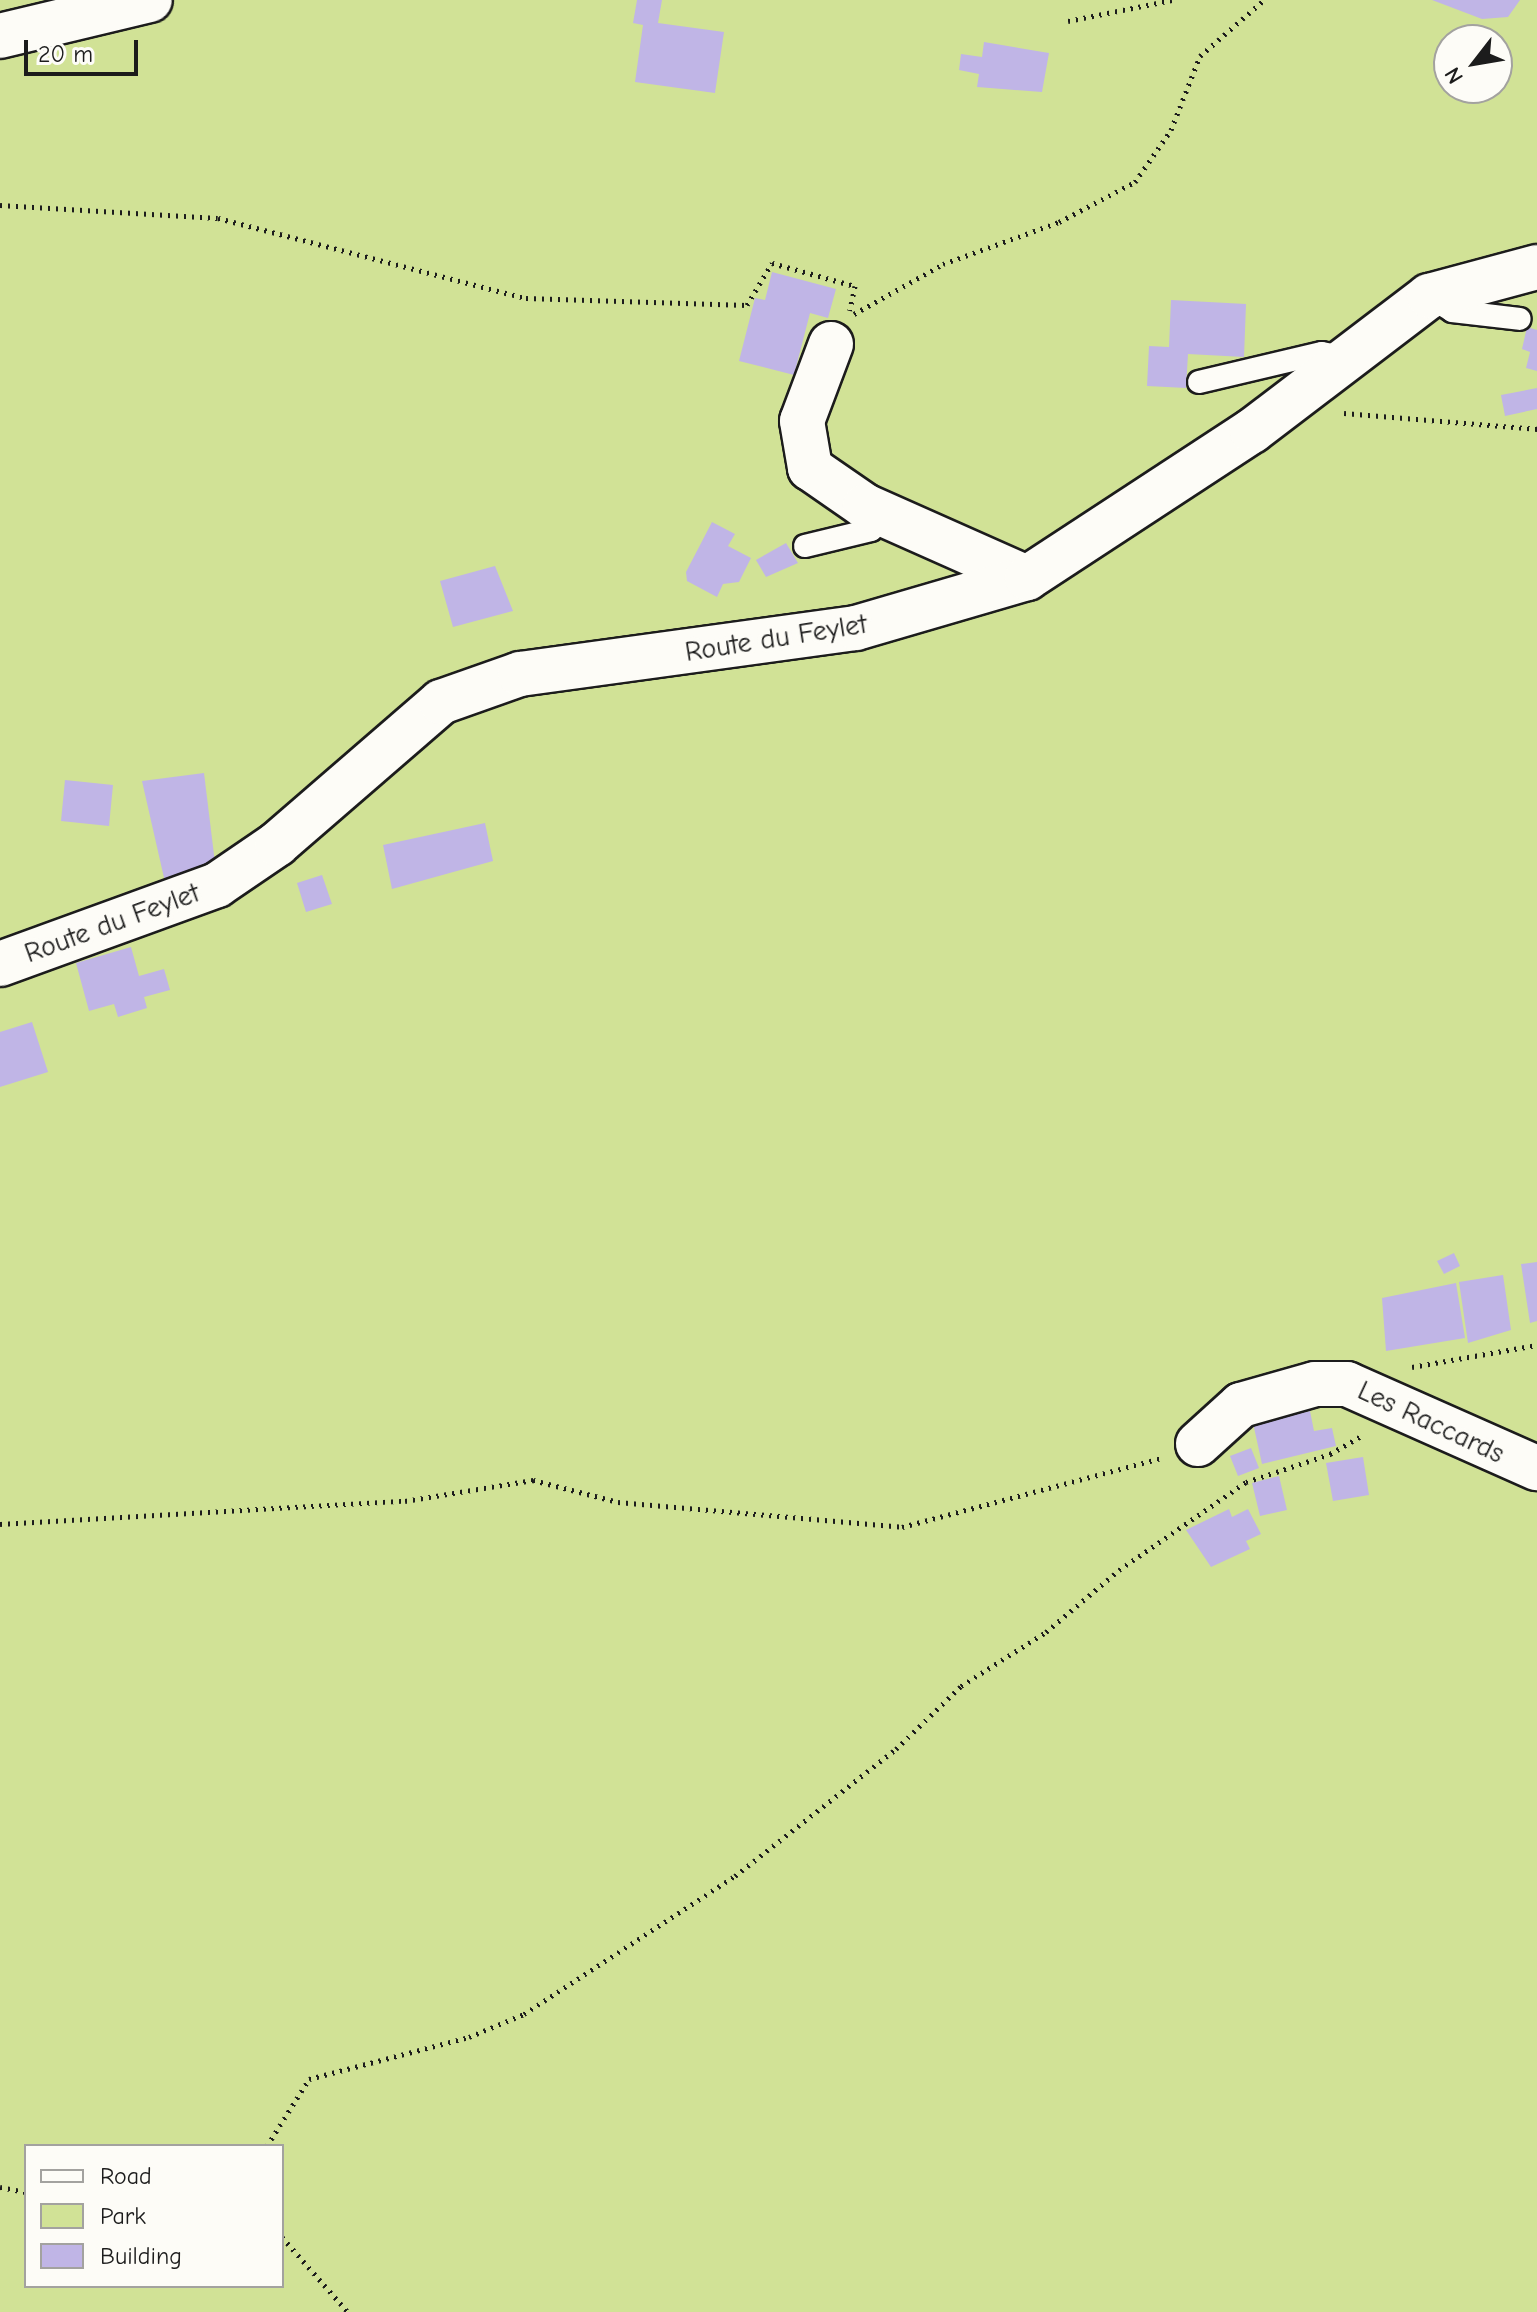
<!DOCTYPE html>
<html>
<head>
<meta charset="utf-8">
<style>
	body { margin:0 }
	#map { position:relative; width:1537px; height:2312px; overflow:hidden; background:#f1eef4; font-family:"Comic Neue",sans-serif }
	div>[style] { position:absolute }
	.green>* { inset:0; background:#d1e296 }
	.building>* { inset:0; background:#c0b5e6 }
	.path>* { height:5px; margin-top:-2.5px; transform-origin:0; background:repeating-linear-gradient(90deg,#1c1c1c 0 2px,transparent 0 8px) }
	.roads { filter:drop-shadow(2px 0 #1c1c1c) drop-shadow(-2px 0 #1c1c1c) drop-shadow(0 2px #1c1c1c) drop-shadow(0 -2px #1c1c1c) }
	.service>* { height:22px; margin:-11px; padding:0 11px; transform-origin:11px; border-radius:11px; background:#fdfcf7 }
	.minor>* { height:44px; margin:-22px; padding:0 22px; transform-origin:22px; border-radius:22px; background:#fdfcf7 }
	.tertiary>* { height:44px; margin:-22px; padding:0 22px; transform-origin:22px; border-radius:22px; background:#fdfcf7 }
	span { translate:-50% -50%; white-space:nowrap; text-align:center; line-height:1.15; -webkit-text-stroke:8px #fdfcf7; paint-order:stroke }
	.street-label { font-size:28px; color:#1c1c1c }
	.legend { position:absolute; left:24px; top:2144px; width:260px; height:144px; box-sizing:border-box; background:#fdfcf7; border:2px solid #a3a29f; margin:0; padding:10px 14px; list-style:none; font-size:24px; color:#1c1c1c }
	.legend li { display:flex; align-items:center; gap:16px; height:40px }
	.legend b { width:40px; border:2px solid #a3a29f }
	.north { position:absolute; left:1433px; top:24px; width:80px; height:80px; box-sizing:border-box; background:#fdfcf7; border:2px solid #a3a29f; border-radius:50%; rotate:239deg; font-size:22px; font-weight:700; line-height:32px; text-align:center; color:#1c1c1c }
	.north::after { content:''; display:block; margin:auto; width:28px; height:36px; background:#1c1c1c; clip-path:polygon(50% 0,100% 100%,50% 72%,0 100%) }
	.scale { position:absolute; left:24px; top:40px; width:114px; height:36px; box-sizing:border-box; border:4px solid #1c1c1c; border-top:0; padding-left:10px; font-size:24px; line-height:28px; white-space:nowrap; color:#1c1c1c; -webkit-text-stroke:6px #fdfcf7; paint-order:stroke }
</style>
</head>
<body>
<div id="map">
	<div class="green">
		<i style="clip-path:polygon(evenodd,0 0,1537px 0,1537px 2312px,0 2312px,0 0,1449px 40px,1497px 40px,1497px 88px,1449px 88px,1449px 40px,0 0,26px 2146px,282px 2146px,282px 2286px,26px 2286px,26px 2146px)"></i>
	</div>
	<div class="building">
		<i style="clip-path:polygon(637px 0,662px 0,658px 23px,724px 32px,715px 93px,635px 82px,643px 25px,633px 23px)"></i>
		<i style="clip-path:polygon(1432px 0,1520px 0,1508px 17px,1482px 19px)"></i>
		<i style="clip-path:polygon(984px 42px,1049px 53px,1042px 92px,977px 87px,979px 74px,959px 70px,961px 54px,982px 57px)"></i>
		<i style="clip-path:polygon(772px 272px,836px 289px,828px 318px,810px 313px,794px 375px,739px 361px,755px 298px,765px 300px)"></i>
		<i style="clip-path:polygon(1171px 300px,1246px 304px,1244px 357px,1188px 354px,1186px 388px,1147px 386px,1149px 346px,1169px 347px)"></i>
		<i style="clip-path:polygon(1527px 327px,1537px 330px,1537px 371px,1526px 368px,1530px 352px,1522px 349px)"></i>
		<i style="clip-path:polygon(1537px 388px,1537px 409px,1505px 416px,1501px 395px)"></i>
		<i style="clip-path:polygon(712px 522px,735px 534px,728px 546px,751px 558px,739px 582px,723px 584px,717px 597px,687px 581px,686px 572px)"></i>
		<i style="clip-path:polygon(786px 543px,798px 563px,766px 577px,756px 560px)"></i>
		<i style="clip-path:polygon(495px 566px,513px 611px,453px 627px,440px 581px)"></i>
		<i style="clip-path:polygon(204px 773px,215px 863px,167px 891px,142px 781px)"></i>
		<i style="clip-path:polygon(65px 780px,113px 785px,109px 826px,61px 821px)"></i>
		<i style="clip-path:polygon(485px 823px,493px 861px,392px 889px,383px 845px)"></i>
		<i style="clip-path:polygon(322px 875px,332px 904px,306px 912px,297px 883px)"></i>
		<i style="clip-path:polygon(131px 947px,139px 976px,164px 969px,170px 990px,144px 997px,147px 1008px,118px 1017px,114px 1004px,89px 1011px,76px 963px)"></i>
		<i style="clip-path:polygon(32px 1022px,48px 1072px,0 1087px,0 1032px)"></i>
		<i style="clip-path:polygon(1454px 1253px,1460px 1266px,1444px 1274px,1437px 1261px)"></i>
		<i style="clip-path:polygon(1537px 1262px,1537px 1321px,1530px 1323px,1521px 1264px)"></i>
		<i style="clip-path:polygon(1503px 1275px,1511px 1330px,1468px 1343px,1459px 1282px)"></i>
		<i style="clip-path:polygon(1456px 1283px,1465px 1338px,1386px 1351px,1382px 1298px)"></i>
		<i style="clip-path:polygon(1310px 1411px,1314px 1431px,1332px 1428px,1336px 1446px,1262px 1464px,1253px 1423px)"></i>
		<i style="clip-path:polygon(1251px 1448px,1259px 1468px,1238px 1476px,1230px 1456px)"></i>
		<i style="clip-path:polygon(1363px 1457px,1369px 1495px,1333px 1501px,1326px 1463px)"></i>
		<i style="clip-path:polygon(1279px 1476px,1287px 1510px,1260px 1516px,1252px 1483px)"></i>
		<i style="clip-path:polygon(1229px 1509px,1232px 1517px,1248px 1509px,1261px 1534px,1246px 1541px,1250px 1549px,1211px 1567px,1186px 1530px)"></i>
	</div>
	<div class="path">
		<i style="left:1068px;top:21px;width:106px;rotate:-11.4deg"></i>
		<i style="left:0;top:205px;width:218px;rotate:3.4deg"></i>
		<i style="left:218px;top:218px;width:318px;rotate:14.6deg"></i>
		<i style="left:526px;top:298px;width:221px;rotate:1.8deg"></i>
		<i style="left:747px;top:305px;width:49px;rotate:-59.2deg"></i>
		<i style="left:772px;top:263px;width:86px;rotate:15.5deg"></i>
		<i style="left:855px;top:286px;width:25px;rotate:102deg"></i>
		<i style="left:854px;top:314px;width:102px;rotate:-29.3deg"></i>
		<i style="left:943px;top:264px;width:123px;rotate:-19.9deg"></i>
		<i style="left:1059px;top:222px;width:86px;rotate:-27.8deg"></i>
		<i style="left:1135px;top:182px;width:63px;rotate:-55.3deg"></i>
		<i style="left:1171px;top:130px;width:79px;rotate:-68.6deg"></i>
		<i style="left:1200px;top:56px;width:85px;rotate:-41.2deg"></i>
		<i style="left:1344px;top:413px;width:194px;rotate:4.7deg"></i>
		<i style="left:1412px;top:1367px;width:127px;rotate:-10deg"></i>
		<i style="left:0;top:1524px;width:406px;rotate:-3.3deg"></i>
		<i style="left:405px;top:1501px;width:130px;rotate:-9.3deg"></i>
		<i style="left:533px;top:1480px;width:88px;rotate:14.5deg"></i>
		<i style="left:618px;top:1502px;width:285px;rotate:5deg"></i>
		<i style="left:902px;top:1527px;width:269px;rotate:-14.9deg"></i>
		<i style="left:267px;top:2146px;width:79px;rotate:-57.9deg"></i>
		<i style="left:309px;top:2079px;width:165px;rotate:-14.7deg"></i>
		<i style="left:469px;top:2037px;width:60px;rotate:-22.7deg"></i>
		<i style="left:524px;top:2014px;width:252px;rotate:-33.2deg"></i>
		<i style="left:735px;top:1876px;width:205px;rotate:-38.3deg"></i>
		<i style="left:896px;top:1749px;width:91px;rotate:-44.1deg"></i>
		<i style="left:961px;top:1686px;width:101px;rotate:-32.4deg"></i>
		<i style="left:1046px;top:1632px;width:96px;rotate:-40.3deg"></i>
		<i style="left:1119px;top:1570px;width:155px;rotate:-34.7deg"></i>
		<i style="left:1246px;top:1482px;width:89px;rotate:-18.4deg"></i>
		<i style="left:1330px;top:1454px;width:38px;rotate:-30deg"></i>
		<i style="left:0;top:2187px;width:26px;rotate:11deg"></i>
		<i style="left:282px;top:2237px;width:100px;rotate:48.7deg"></i>
	</div>
	<div class="roads">
		<div class="service">
			<i style="left:1430px;top:297px;width:26px;rotate:32deg"></i>
			<i style="left:1452px;top:311px;width:68px;rotate:6.7deg"></i>
			<i style="left:1199px;top:382px;width:126px;rotate:-13.3deg"></i>
			<i style="left:1322px;top:353px;width:21px;rotate:11deg"></i>
			<i style="left:805px;top:546px;width:68px;rotate:-13.6deg"></i>
			<i style="left:871px;top:530px;width:23px;rotate:-41deg"></i>
		</div>
		<div class="minor">
			<i style="left:0;top:36px;width:154px;rotate:-13.5deg"></i>
			<i style="left:831px;top:344px;width:82px;rotate:110.6deg"></i>
			<i style="left:802px;top:421px;width:48px;rotate:80.3deg"></i>
			<i style="left:810px;top:468px;width:67px;rotate:34.6deg"></i>
			<i style="left:865px;top:506px;width:177px;rotate:24deg"></i>
			<i style="left:1198px;top:1444px;width:58px;rotate:-42.2deg"></i>
			<i style="left:1241px;top:1405px;width:77px;rotate:-15.8deg"></i>
			<i style="left:1315px;top:1384px;width:32px"></i>
			<i style="left:1347px;top:1384px;width:208px;rotate:23.9deg"></i>
		</div>
		<div class="tertiary">
			<i style="left:0;top:964px;width:231px;rotate:-20deg"></i>
			<i style="left:217px;top:885px;width:73px;rotate:-34.3deg"></i>
			<i style="left:277px;top:844px;width:217px;rotate:-40.9deg"></i>
			<i style="left:441px;top:702px;width:84px;rotate:-19.5deg"></i>
			<i style="left:520px;top:674px;width:339px;rotate:-7.8deg"></i>
			<i style="left:856px;top:628px;width:178px;rotate:-16.3deg"></i>
			<i style="left:1027px;top:578px;width:269px;rotate:-33.2deg"></i>
			<i style="left:1252px;top:431px;width:223px;rotate:-37.3deg"></i>
			<i style="left:1429px;top:296px;width:112px;rotate:-15deg"></i>
		</div>
	</div>
	<div class="street-label">
		<span style="left:776px;top:638px;rotate:-9deg">Route du Feylet</span>
		<span style="left:112px;top:923px;rotate:-20deg">Route du Feylet</span>
		<span style="left:1431px;top:1422px;rotate:25deg">Les Raccards</span>
	</div>
	<ul class="legend">
	<li><b style="height:10px;background:#fdfcf7"></b>Road</li>
	<li><b style="height:22px;background:#d1e296"></b>Park</li>
	<li><b style="height:22px;background:#c0b5e6"></b>Building</li>
	</ul>
	<div class="north">N</div>
	<div class="scale">20 m</div>
</div>
</body>
</html>
